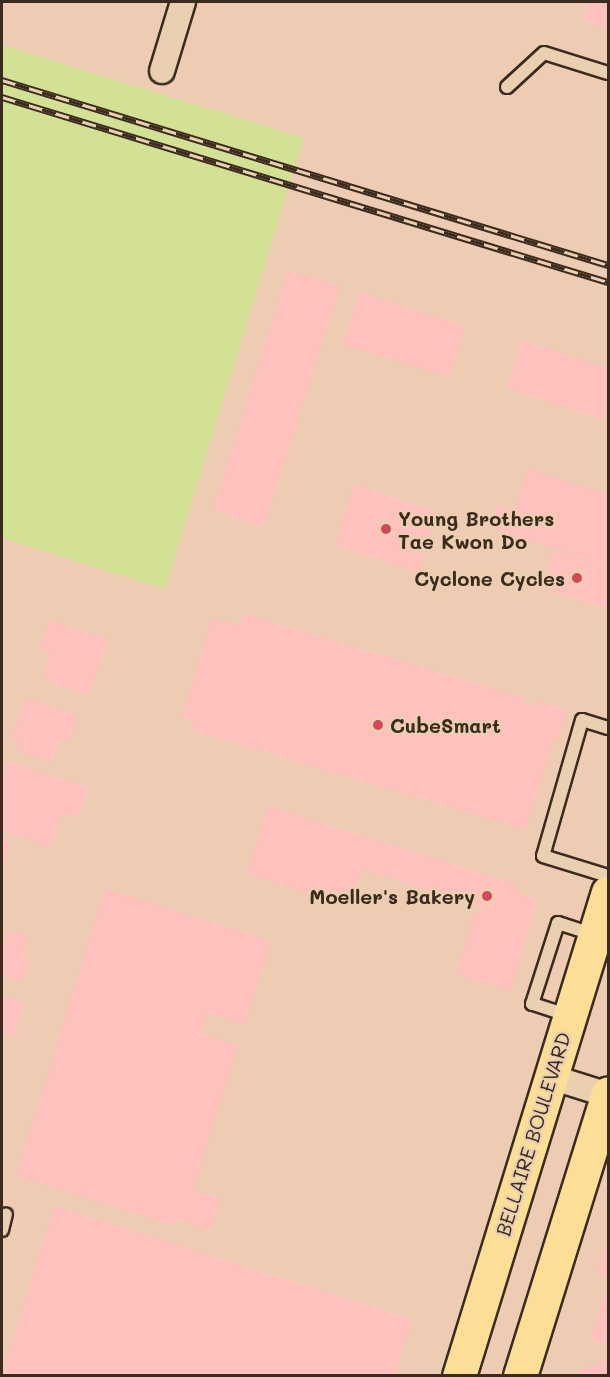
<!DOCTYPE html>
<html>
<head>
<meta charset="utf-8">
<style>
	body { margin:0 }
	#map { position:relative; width:610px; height:1377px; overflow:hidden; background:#eeccb3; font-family:Mali,sans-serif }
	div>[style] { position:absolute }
	.green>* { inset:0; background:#d3e194 }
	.building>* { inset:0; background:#fec1bd }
	.roads { filter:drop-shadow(2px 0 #3b2a1e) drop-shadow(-2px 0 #3b2a1e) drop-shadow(0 2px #3b2a1e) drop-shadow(0 -2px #3b2a1e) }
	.service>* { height:12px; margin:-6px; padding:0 6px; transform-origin:6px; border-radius:6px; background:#eacfb1 }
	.minor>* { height:24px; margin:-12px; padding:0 12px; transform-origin:12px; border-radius:12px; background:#eacfb1 }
	.primary>* { height:33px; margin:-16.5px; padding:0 16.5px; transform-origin:16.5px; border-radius:16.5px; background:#fcde96 }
	.rail>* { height:7px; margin-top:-3.5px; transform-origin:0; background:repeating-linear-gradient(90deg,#eacfb1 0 14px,#3b2a1e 0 28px); box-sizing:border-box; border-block:2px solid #3b2a1e }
	.dots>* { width:16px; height:16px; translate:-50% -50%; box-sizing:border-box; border:3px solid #eacfb1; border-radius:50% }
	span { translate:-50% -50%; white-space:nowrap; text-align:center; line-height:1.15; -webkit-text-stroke:4.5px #eacfb1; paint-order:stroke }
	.poi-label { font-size:20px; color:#3b2a1e; font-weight:700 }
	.left { translate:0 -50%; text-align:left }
	.right { translate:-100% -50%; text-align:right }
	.street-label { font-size:20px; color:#3b2a1e }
	.frame { position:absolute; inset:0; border:3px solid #3b2a1e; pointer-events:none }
</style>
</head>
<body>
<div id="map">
	<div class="green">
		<i style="clip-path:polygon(2px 45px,304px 138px,165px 589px,2px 538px)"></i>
	</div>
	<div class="building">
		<i style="clip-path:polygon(589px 2px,608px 2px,608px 28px,583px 20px)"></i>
		<i style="clip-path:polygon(288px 270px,340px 286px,264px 527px,213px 510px)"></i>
		<i style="clip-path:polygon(359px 292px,465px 326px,449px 377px,343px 344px)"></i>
		<i style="clip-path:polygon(523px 340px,608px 368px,608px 405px,604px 420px,507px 388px)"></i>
		<i style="clip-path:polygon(528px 469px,608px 494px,608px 565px,491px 528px,498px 505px,515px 511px)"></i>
		<i style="clip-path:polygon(354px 485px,437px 511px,418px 572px,335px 546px)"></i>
		<i style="clip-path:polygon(554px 550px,608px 566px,608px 609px,542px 589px)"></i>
		<i style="clip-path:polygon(244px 614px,525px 698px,524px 703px,536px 706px,538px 701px,567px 710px,559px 739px,554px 737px,526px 830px,191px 730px,194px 720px,182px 717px,212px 618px,240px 626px)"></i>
		<i style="clip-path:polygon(49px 620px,108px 639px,89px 695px,44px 680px,49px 652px,40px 649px)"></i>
		<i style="clip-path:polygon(25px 698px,78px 715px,70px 741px,60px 738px,52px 762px,16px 751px,19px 741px,12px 738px)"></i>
		<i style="clip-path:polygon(7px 761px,89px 788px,79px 818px,62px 813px,51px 847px,2px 831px,2px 777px)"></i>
		<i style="clip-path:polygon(268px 806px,516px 884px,514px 892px,537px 900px,511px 991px,456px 974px,475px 912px,480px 914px,483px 907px,362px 869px,350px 907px,247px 874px)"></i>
		<i style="clip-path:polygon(2px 839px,11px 842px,2px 872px)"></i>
		<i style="clip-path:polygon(105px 889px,271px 941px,245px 1024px,208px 1012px,201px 1034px,238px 1046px,193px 1190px,220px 1198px,211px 1230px,176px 1219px,174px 1225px,16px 1176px)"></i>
		<i style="clip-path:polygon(8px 930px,28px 936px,22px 958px,30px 960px,24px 981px,2px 975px,2px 951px)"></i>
		<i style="clip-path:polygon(2px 996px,25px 1003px,14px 1036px,2px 1032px)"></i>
		<i style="clip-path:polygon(54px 1206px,412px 1319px,395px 1376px,2px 1376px)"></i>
		<i style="clip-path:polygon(608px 1240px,608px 1278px,597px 1274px)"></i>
		<i style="clip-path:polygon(607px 1288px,608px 1288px,608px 1345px,590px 1340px)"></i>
		<i style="clip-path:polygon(608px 1358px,608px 1376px,579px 1376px,582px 1367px,588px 1368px)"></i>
	</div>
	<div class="roads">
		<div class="service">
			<i style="left:507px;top:87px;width:50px;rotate:-42.6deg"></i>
			<i style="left:544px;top:53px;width:67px;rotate:17.4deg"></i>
			<i style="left:608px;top:728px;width:27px;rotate:-163deg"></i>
			<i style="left:582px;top:720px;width:141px;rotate:106deg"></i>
			<i style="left:543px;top:856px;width:68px;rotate:17.1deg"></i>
			<i style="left:570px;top:1016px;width:40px;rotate:-162deg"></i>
			<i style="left:532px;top:1004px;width:85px;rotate:-72.2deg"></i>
			<i style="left:558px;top:923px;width:38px;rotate:18deg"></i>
			<i style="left:2px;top:1230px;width:16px;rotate:-76deg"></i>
		</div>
		<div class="minor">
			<i style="left:162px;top:71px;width:72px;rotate:-73.1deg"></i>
			<i style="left:551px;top:1077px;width:60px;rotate:17.5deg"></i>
		</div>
		<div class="primary">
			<i style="left:459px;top:1376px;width:506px;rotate:-72.89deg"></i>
			<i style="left:520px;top:1376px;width:296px;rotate:-72.7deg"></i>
		</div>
	</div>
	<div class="rail">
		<i style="left:2px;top:80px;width:634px;rotate:16.98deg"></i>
		<i style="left:2px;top:97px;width:634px;rotate:16.98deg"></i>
	</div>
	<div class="dots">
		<i style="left:386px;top:529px;background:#d1495b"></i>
		<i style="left:577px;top:578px;background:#d1495b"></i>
		<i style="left:378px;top:725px;background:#d1495b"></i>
		<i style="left:487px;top:896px;background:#d1495b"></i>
	</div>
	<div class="poi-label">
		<span class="left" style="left:398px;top:530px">Young Brothers<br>Tae Kwon Do</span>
		<span class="right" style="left:565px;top:578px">Cyclone Cycles</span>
		<span class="left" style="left:390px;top:725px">CubeSmart</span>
		<span class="right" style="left:475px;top:896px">Moeller's Bakery</span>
	</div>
	<div class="street-label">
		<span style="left:533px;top:1134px;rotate:-73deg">BELLAIRE BOULEVARD</span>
	</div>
	<div class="frame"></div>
</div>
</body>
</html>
